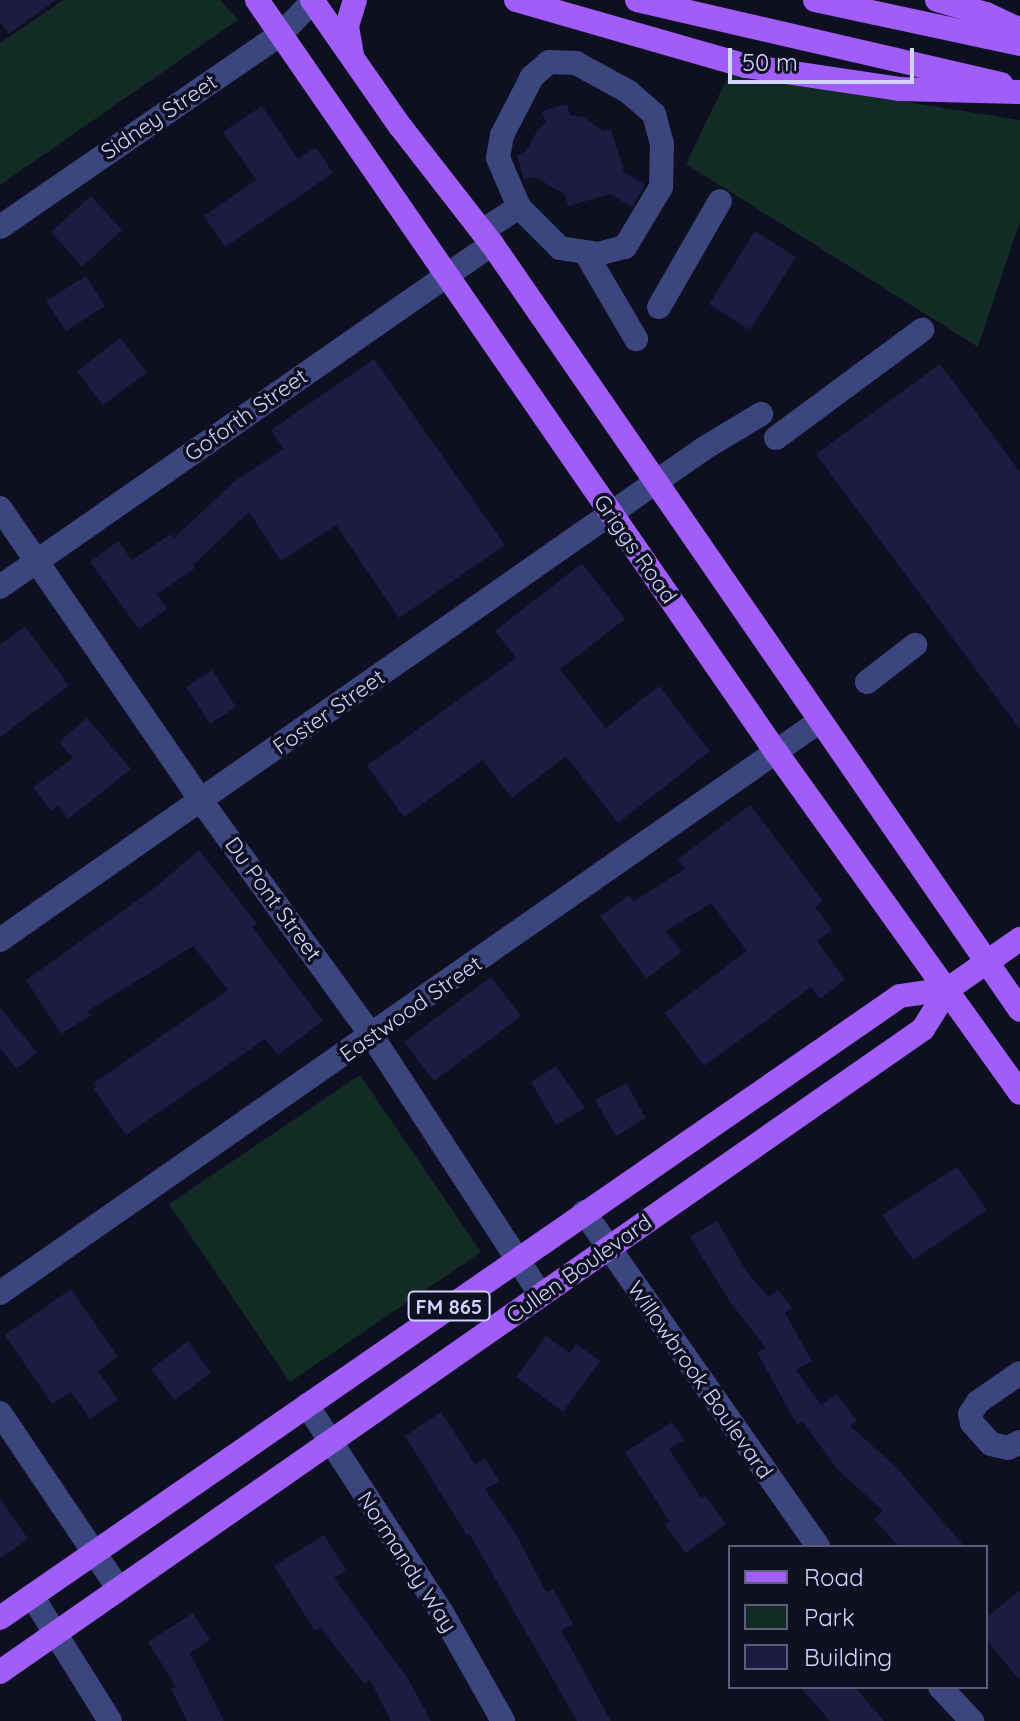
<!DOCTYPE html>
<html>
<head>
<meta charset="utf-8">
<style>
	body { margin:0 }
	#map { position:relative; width:1020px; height:1721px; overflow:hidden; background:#0e0f21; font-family:Quicksand,sans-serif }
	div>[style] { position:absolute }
	.green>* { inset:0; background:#122b25 }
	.building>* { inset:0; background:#1c1b41 }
	.minor>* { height:24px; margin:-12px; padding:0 12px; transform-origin:12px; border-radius:12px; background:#3c467e }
	.major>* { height:24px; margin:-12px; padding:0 12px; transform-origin:12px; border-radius:12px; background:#a05df8 }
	span { translate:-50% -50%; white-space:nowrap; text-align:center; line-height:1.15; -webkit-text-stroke:7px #0e0f21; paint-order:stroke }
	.shield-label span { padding:2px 6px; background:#0e0f21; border:2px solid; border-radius:6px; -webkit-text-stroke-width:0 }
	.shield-label { font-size:20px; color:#d1d4fd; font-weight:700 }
	.street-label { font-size:22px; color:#d1d4fd }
	.legend { position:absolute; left:728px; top:1545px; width:260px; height:144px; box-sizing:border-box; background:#0e0f21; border:2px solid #5c5e79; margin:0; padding:10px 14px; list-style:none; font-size:24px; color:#d1d4fd }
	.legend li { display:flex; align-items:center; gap:16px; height:40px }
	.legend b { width:40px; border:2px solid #5c5e79 }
	.scale { position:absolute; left:728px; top:48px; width:186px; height:36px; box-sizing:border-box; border:4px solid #d1d4fd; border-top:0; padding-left:10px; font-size:24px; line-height:28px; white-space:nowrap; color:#d1d4fd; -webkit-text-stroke:6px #0e0f21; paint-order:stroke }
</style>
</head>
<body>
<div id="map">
	<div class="green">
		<i style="clip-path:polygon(63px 0,220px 0,238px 20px,0 185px,0 43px)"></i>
		<i style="clip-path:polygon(731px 70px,775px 81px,1020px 120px,1020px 221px,978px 347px,686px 164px)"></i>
		<i style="clip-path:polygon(360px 1075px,481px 1252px,290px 1382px,169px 1204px)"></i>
	</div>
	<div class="building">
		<i style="clip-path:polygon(0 0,56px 0,9px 34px,0 22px)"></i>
		<i style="clip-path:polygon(567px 104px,570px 115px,583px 117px,603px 131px,611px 129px,624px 172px,645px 185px,632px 207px,610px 194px,568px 206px,565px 194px,534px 177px,524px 180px,517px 155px,526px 151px,537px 131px,546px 123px,542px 111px)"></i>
		<i style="clip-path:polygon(262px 106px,298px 159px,316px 147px,333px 173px,225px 247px,204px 216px,256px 180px,223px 132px)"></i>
		<i style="clip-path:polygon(91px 196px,122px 230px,82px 267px,51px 232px)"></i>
		<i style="clip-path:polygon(755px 231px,796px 257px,750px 330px,709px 304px)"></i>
		<i style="clip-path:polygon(86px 276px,105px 306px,66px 331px,46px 301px)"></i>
		<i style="clip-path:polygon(120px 338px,147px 372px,103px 405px,77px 371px)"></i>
		<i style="clip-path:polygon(374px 359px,505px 545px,399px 618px,336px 525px,281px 561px,249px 512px,193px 565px,195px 568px,157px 594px,167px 609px,139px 629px,90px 562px,118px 541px,132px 560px,171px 534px,174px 538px,235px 481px,284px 449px,271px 430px)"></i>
		<i style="clip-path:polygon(940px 364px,1020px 472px,1020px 729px,816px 454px)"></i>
		<i style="clip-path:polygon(582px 563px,625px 619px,560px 669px,606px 728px,659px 686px,710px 751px,618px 823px,566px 756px,512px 798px,483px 760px,404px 817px,367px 766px,516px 658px,495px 631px)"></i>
		<i style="clip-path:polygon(25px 626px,69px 686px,0 737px,0 645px)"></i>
		<i style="clip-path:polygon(212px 670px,236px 707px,210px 724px,186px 687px)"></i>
		<i style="clip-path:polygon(87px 718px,131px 769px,68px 819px,58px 805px,51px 811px,33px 787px,73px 758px,59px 742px)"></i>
		<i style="clip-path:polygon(750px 805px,823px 901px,815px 907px,832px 930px,817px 941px,845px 980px,820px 999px,811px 987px,704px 1066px,665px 1013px,747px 951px,711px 903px,666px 931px,682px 952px,646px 978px,600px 916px,629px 895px,634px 901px,685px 869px,678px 859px)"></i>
		<i style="clip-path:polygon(199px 850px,257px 924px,252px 927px,323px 1021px,278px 1055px,265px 1039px,126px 1135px,94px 1089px,96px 1087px,94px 1083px,228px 990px,193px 946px,88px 1011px,91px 1015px,61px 1034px,26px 980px,156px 887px)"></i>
		<i style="clip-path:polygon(491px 977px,521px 1016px,434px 1081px,404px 1042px)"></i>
		<i style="clip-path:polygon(0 1007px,37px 1053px,17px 1069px,0 1048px)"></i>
		<i style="clip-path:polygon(556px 1066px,585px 1108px,556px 1125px,531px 1082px)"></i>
		<i style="clip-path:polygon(626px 1083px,646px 1118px,616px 1136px,595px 1100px)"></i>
		<i style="clip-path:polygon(957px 1167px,987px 1210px,913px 1260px,882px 1215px)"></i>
		<i style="clip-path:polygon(717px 1221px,748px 1274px,769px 1297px,778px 1290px,792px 1308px,785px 1313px,812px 1361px,796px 1370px,821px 1405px,837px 1394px,857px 1421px,850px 1426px,896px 1467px,965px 1547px,899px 1547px,874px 1519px,883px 1511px,838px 1470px,802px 1421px,797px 1425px,757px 1352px,766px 1348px,730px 1302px,690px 1237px)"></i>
		<i style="clip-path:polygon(71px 1289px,118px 1357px,98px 1371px,118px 1400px,90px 1419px,71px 1392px,52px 1404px,5px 1335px)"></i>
		<i style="clip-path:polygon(546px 1336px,570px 1353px,576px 1344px,600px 1361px,563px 1412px,516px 1377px)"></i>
		<i style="clip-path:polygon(188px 1341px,211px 1373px,174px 1400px,151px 1369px)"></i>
		<i style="clip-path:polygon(441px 1412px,475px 1464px,485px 1458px,499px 1481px,485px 1489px,517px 1536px,546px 1592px,553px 1589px,573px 1624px,561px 1630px,611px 1721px,577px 1721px,469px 1533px,467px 1535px,405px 1436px)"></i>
		<i style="clip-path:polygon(672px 1422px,684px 1440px,669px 1449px,701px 1498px,705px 1495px,726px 1524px,686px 1553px,665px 1525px,669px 1521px,625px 1452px)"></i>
		<i style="clip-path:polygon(0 1498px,28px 1539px,0 1558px)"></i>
		<i style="clip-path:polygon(324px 1535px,346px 1570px,334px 1578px,408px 1679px,431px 1721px,391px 1721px,370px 1680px,364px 1684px,320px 1627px,315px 1631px,274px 1566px)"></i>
		<i style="clip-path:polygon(1020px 1590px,1020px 1680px,986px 1640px,986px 1618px)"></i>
		<i style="clip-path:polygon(193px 1613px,210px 1640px,190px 1653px,224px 1721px,187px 1721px,171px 1689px,176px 1687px,148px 1642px)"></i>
		<i style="clip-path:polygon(800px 1687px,855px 1687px,884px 1721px,830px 1721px)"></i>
	</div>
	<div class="minor">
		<i style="left:0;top:227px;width:341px;rotate:-34.5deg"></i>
		<i style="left:281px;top:34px;width:46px;rotate:-45.9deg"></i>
		<i style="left:482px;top:231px;width:44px;rotate:-33deg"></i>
		<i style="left:519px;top:207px;width:58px;rotate:45deg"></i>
		<i style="left:560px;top:248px;width:38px;rotate:9deg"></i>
		<i style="left:598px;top:254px;width:28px;rotate:-15deg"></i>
		<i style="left:625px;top:247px;width:70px;rotate:-59deg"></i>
		<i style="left:661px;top:187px;width:43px;rotate:-88.7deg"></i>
		<i style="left:662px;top:144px;width:31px;rotate:-105deg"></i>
		<i style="left:654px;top:114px;width:33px;rotate:-139deg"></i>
		<i style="left:629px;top:92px;width:60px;rotate:-151.3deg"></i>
		<i style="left:576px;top:63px;width:27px;rotate:-178deg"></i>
		<i style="left:549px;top:62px;width:23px;rotate:139deg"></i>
		<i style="left:532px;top:77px;width:65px;rotate:117.3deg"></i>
		<i style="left:502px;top:135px;width:23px;rotate:100deg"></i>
		<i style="left:498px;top:158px;width:53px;rotate:66.8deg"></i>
		<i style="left:585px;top:252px;width:101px;rotate:59.6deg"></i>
		<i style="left:659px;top:307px;width:122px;rotate:-60.1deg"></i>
		<i style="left:776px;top:438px;width:182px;rotate:-36.5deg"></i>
		<i style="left:0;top:508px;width:357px;rotate:55.5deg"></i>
		<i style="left:202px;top:802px;width:289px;rotate:54deg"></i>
		<i style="left:372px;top:1036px;width:308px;rotate:56.9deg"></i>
		<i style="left:0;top:587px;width:600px;rotate:-34.88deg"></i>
		<i style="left:867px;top:682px;width:61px;rotate:-37.6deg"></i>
		<i style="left:0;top:940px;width:857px;rotate:-34.93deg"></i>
		<i style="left:703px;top:449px;width:68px;rotate:-31.1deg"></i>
		<i style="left:584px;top:1212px;width:409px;rotate:55deg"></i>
		<i style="left:0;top:1293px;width:1000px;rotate:-34.9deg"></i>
		<i style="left:1020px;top:1373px;width:51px;rotate:145.4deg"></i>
		<i style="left:978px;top:1402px;width:14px;rotate:124deg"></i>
		<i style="left:970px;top:1414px;width:9px;rotate:77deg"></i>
		<i style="left:972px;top:1423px;width:28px;rotate:48deg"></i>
		<i style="left:991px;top:1444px;width:17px;rotate:13deg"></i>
		<i style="left:1008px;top:1448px;width:13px;rotate:-27deg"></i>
		<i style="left:307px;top:1405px;width:248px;rotate:57deg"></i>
		<i style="left:442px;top:1613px;width:124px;rotate:60.5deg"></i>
		<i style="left:0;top:1413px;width:211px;rotate:56deg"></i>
		<i style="left:32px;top:1596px;width:147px;rotate:58deg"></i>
		<i style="left:940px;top:1687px;width:47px;rotate:46.7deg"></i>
	</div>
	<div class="major">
		<i style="left:257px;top:0;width:914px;rotate:55.39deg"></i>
		<i style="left:776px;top:752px;width:419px;rotate:54.4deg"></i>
		<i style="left:312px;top:0;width:154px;rotate:55.1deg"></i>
		<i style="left:400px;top:126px;width:150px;rotate:52.1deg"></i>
		<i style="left:492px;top:244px;width:930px;rotate:55.42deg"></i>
		<i style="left:516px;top:0;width:239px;rotate:16deg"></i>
		<i style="left:746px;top:66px;width:155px;rotate:8.5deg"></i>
		<i style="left:899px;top:89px;width:121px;rotate:1.4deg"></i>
		<i style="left:637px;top:0;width:374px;rotate:13deg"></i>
		<i style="left:815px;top:0;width:210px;rotate:12.1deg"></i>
		<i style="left:937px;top:0;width:51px;rotate:15.9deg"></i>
		<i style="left:986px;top:14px;width:38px;rotate:25deg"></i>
		<i style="left:352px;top:55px;width:29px;rotate:-100deg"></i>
		<i style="left:347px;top:26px;width:27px;rotate:-73deg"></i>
		<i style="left:0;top:1618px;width:1094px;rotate:-34.65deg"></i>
		<i style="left:900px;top:996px;width:49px;rotate:-8.3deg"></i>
		<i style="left:0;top:1672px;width:1125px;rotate:-34.86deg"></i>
		<i style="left:923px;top:1029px;width:47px;rotate:-58deg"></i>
		<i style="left:948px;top:989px;width:88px;rotate:-34.8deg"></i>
	</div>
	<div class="shield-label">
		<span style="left:449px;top:1306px">FM 865</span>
	</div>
	<div class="street-label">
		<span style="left:159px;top:117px;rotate:-34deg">Sidney Street</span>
		<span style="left:246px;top:415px;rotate:-35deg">Goforth Street</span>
		<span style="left:635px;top:549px;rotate:55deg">Griggs Road</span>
		<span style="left:329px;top:712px;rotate:-35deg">Foster Street</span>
		<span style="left:273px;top:899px;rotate:54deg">Du Pont Street</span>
		<span style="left:411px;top:1009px;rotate:-35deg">Eastwood Street</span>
		<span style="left:579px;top:1269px;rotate:-35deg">Cullen Boulevard</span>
		<span style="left:700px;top:1380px;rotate:55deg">Willowbrook Boulevard</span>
		<span style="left:407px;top:1562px;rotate:57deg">Normandy Way</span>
	</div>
	<ul class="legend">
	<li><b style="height:10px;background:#a05df8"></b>Road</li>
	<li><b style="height:22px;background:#122b25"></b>Park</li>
	<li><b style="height:22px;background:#1c1b41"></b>Building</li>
	</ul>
	<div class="scale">50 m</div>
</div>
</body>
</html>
